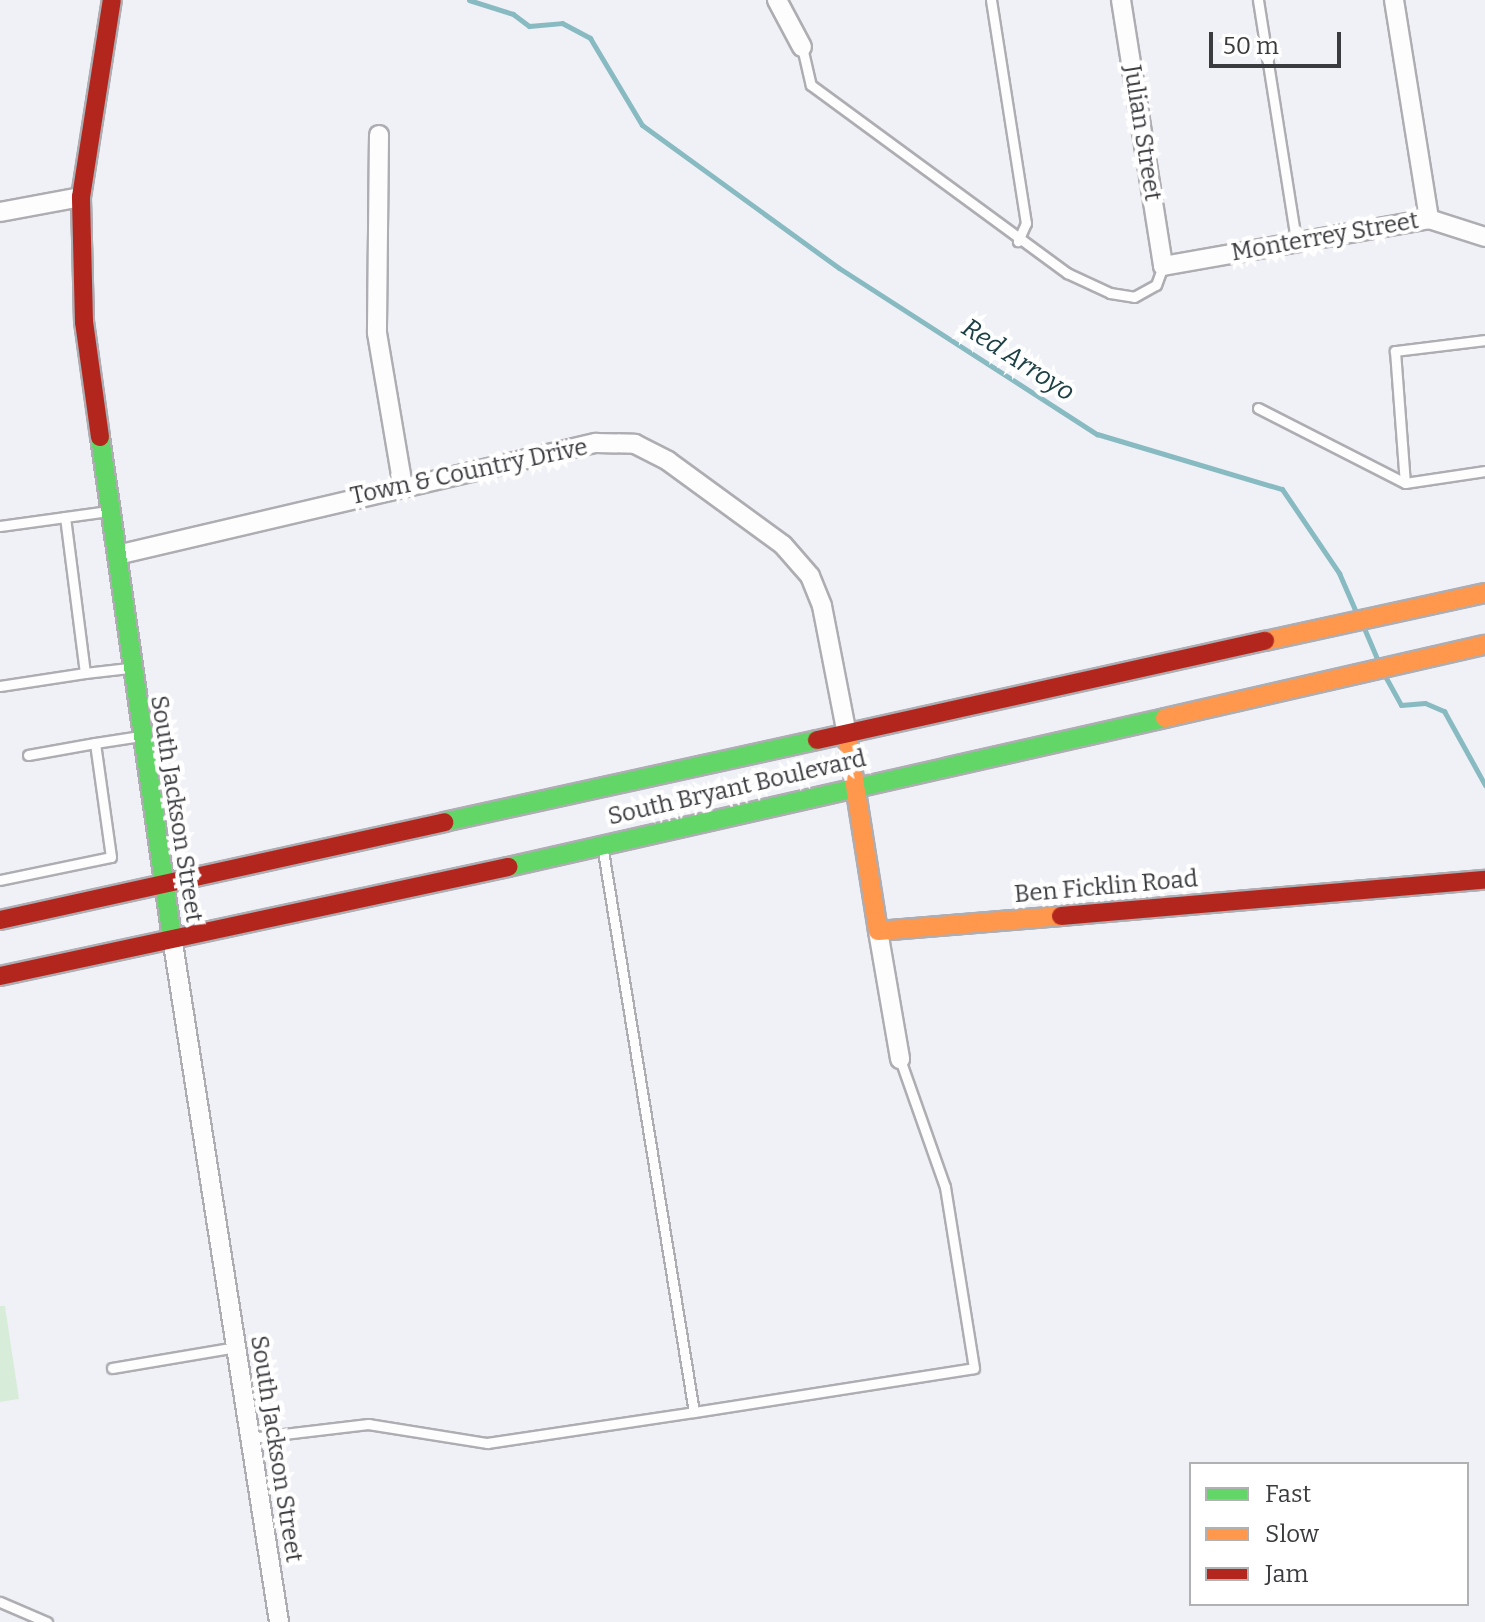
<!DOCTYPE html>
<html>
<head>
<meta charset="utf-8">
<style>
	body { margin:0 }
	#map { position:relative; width:1485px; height:1622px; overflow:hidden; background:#f0f1f7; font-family:Bitter,serif }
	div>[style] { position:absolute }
	.green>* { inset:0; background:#d8edd9 }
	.stream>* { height:5px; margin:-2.5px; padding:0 2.5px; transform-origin:2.5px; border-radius:2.5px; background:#88bac2 }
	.roads { filter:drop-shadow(2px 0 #adadb2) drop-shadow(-2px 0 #adadb2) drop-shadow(0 2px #adadb2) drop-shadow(0 -2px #adadb2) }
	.lane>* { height:9px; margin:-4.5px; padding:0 4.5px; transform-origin:4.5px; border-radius:4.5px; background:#fdfdfe }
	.street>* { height:18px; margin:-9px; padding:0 9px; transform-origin:9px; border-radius:9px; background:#fdfdfe }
	.fast>* { height:18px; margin:-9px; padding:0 9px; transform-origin:9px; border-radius:9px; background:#63d668 }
	.slow>* { height:18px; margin:-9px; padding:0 9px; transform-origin:9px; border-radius:9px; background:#ff974d }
	.jam>* { height:18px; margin:-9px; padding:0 9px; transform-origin:9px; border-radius:9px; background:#b3261e }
	span { translate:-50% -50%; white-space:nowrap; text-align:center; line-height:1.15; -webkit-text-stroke:8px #fff; paint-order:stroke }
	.street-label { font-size:24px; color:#3a3b3f }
	.water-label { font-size:26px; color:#1d4044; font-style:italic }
	.legend { position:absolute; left:1189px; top:1462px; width:280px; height:144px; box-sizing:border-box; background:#fff; border:2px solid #b0b1b2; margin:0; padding:10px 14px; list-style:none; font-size:24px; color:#3a3b3f }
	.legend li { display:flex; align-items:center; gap:16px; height:40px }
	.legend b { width:40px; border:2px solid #b0b1b2 }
	.scale { position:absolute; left:1209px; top:32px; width:132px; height:36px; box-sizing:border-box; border:4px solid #3a3b3f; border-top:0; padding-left:10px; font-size:24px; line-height:28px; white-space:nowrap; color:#3a3b3f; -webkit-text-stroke:6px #fff; paint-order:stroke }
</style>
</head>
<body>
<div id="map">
	<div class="green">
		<i style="clip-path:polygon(0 1306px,5px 1306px,19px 1399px,0 1402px)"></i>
	</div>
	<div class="stream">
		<i style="left:469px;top:0;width:46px;rotate:17.7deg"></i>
		<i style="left:513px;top:14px;width:20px;rotate:37deg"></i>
		<i style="left:529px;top:26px;width:33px;rotate:-5deg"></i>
		<i style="left:562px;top:23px;width:32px;rotate:28deg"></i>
		<i style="left:590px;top:38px;width:101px;rotate:59.1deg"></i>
		<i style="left:642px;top:125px;width:243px;rotate:36deg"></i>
		<i style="left:839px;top:268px;width:307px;rotate:32.8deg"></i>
		<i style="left:1097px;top:434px;width:193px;rotate:16.6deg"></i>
		<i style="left:1282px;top:489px;width:102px;rotate:55.8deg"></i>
		<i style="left:1339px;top:573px;width:43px;rotate:66.4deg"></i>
		<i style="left:1364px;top:628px;width:34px;rotate:67deg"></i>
		<i style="left:1385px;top:676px;width:33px;rotate:61deg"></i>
		<i style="left:1401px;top:705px;width:24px;rotate:-5deg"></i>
		<i style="left:1425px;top:703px;width:21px;rotate:23deg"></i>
		<i style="left:1444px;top:711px;width:85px;rotate:61deg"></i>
	</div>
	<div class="roads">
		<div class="lane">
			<i style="left:991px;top:0;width:226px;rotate:81.1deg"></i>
			<i style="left:1026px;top:223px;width:20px;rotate:114deg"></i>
			<i style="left:1258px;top:0;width:244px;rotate:81deg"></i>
			<i style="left:802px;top:47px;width:39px;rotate:77deg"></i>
			<i style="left:811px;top:85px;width:318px;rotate:36.3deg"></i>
			<i style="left:1067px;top:273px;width:47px;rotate:24.9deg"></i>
			<i style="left:1110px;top:293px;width:24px;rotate:9deg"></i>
			<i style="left:1134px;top:297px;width:25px;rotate:-29deg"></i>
			<i style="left:1156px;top:285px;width:20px;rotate:-70deg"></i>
			<i style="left:1485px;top:340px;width:91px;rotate:173deg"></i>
			<i style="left:1395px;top:351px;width:132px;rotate:85.7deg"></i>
			<i style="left:1405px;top:483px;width:81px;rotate:-8.5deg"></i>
			<i style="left:1258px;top:408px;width:165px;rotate:27deg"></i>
			<i style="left:65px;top:517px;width:44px;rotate:-7.8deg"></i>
			<i style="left:0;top:526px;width:66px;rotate:-7.9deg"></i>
			<i style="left:65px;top:517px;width:157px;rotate:82.7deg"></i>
			<i style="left:85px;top:673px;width:86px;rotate:171.3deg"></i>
			<i style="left:85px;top:673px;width:44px;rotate:-6.5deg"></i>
			<i style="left:28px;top:755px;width:68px;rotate:-10.2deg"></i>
			<i style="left:603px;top:851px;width:568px;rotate:80.79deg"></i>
			<i style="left:694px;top:1412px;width:283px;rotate:-8.9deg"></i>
			<i style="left:974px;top:1368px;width:183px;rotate:-99.1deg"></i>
			<i style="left:945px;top:1187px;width:136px;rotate:-109.4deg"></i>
			<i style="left:0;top:880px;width:113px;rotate:-11.7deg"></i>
			<i style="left:111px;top:857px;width:115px;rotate:-98deg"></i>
			<i style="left:95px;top:743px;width:46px;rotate:-8.8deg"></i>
			<i style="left:112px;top:1368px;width:126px;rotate:-9.6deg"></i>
			<i style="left:250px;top:1438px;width:119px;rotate:-6.8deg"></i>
			<i style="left:368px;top:1424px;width:121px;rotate:9.1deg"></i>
			<i style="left:487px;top:1443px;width:209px;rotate:-8.5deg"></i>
			<i style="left:0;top:1602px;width:51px;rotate:23.1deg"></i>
		</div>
		<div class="street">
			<i style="left:777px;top:0;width:53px;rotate:62deg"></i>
			<i style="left:1121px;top:0;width:269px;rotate:81deg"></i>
			<i style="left:1163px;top:266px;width:270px;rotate:-10deg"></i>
			<i style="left:1429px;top:219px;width:59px;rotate:17.8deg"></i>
			<i style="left:1394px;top:0;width:222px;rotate:80.9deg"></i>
			<i style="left:379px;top:135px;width:198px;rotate:90.6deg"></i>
			<i style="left:377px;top:333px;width:155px;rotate:80.4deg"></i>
			<i style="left:0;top:212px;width:82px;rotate:-10.5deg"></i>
			<i style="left:117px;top:555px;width:492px;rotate:-13.2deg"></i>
			<i style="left:596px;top:443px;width:39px;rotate:1deg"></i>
			<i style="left:635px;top:444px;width:37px;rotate:27deg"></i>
			<i style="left:668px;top:461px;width:142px;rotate:36.1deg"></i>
			<i style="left:783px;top:545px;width:41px;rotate:48.9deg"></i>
			<i style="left:810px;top:576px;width:32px;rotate:68deg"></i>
			<i style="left:822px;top:606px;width:131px;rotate:79deg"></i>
			<i style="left:878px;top:931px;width:130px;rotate:80.2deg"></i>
			<i style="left:172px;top:937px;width:693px;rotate:81.12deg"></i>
		</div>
		<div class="fast">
			<i style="left:100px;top:437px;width:505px;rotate:81.81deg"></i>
			<i style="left:444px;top:822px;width:382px;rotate:-12.4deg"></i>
			<i style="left:508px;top:867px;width:674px;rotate:-12.78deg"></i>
		</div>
		<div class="slow">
			<i style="left:1265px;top:641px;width:225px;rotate:-12.3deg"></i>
			<i style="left:1165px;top:718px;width:328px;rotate:-12.9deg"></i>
			<i style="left:847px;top:735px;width:198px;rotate:81deg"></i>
			<i style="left:878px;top:931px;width:184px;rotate:-4.7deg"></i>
		</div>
		<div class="jam">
			<i style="left:100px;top:437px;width:116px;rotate:-97.9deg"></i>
			<i style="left:84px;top:322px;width:125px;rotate:-91.4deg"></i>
			<i style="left:81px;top:197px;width:199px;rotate:-81.1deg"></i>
			<i style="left:817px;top:740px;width:459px;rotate:-12.5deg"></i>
			<i style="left:1061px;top:916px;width:426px;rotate:-4.9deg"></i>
			<i style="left:0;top:920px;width:455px;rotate:-12.4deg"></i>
			<i style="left:0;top:976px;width:520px;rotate:-12.11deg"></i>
		</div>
	</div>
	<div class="street-label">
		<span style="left:1142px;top:133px;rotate:81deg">Julian Street</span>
		<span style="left:1325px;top:237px;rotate:-10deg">Monterrey Street</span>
		<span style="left:469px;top:472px;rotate:-12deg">Town &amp; Country Drive</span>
		<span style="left:737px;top:788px;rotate:-13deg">South Bryant Boulevard</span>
		<span style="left:176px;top:809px;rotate:81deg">South Jackson Street</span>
		<span style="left:1106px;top:887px;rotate:-5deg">Ben Ficklin Road</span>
		<span style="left:276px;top:1449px;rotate:81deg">South Jackson Street</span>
	</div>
	<div class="water-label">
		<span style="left:1018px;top:360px;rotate:33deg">Red Arroyo</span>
	</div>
	<ul class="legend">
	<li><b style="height:10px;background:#63d668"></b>Fast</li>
	<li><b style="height:10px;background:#ff974d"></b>Slow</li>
	<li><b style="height:10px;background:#b3261e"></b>Jam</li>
	</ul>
	<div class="scale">50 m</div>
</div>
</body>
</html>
